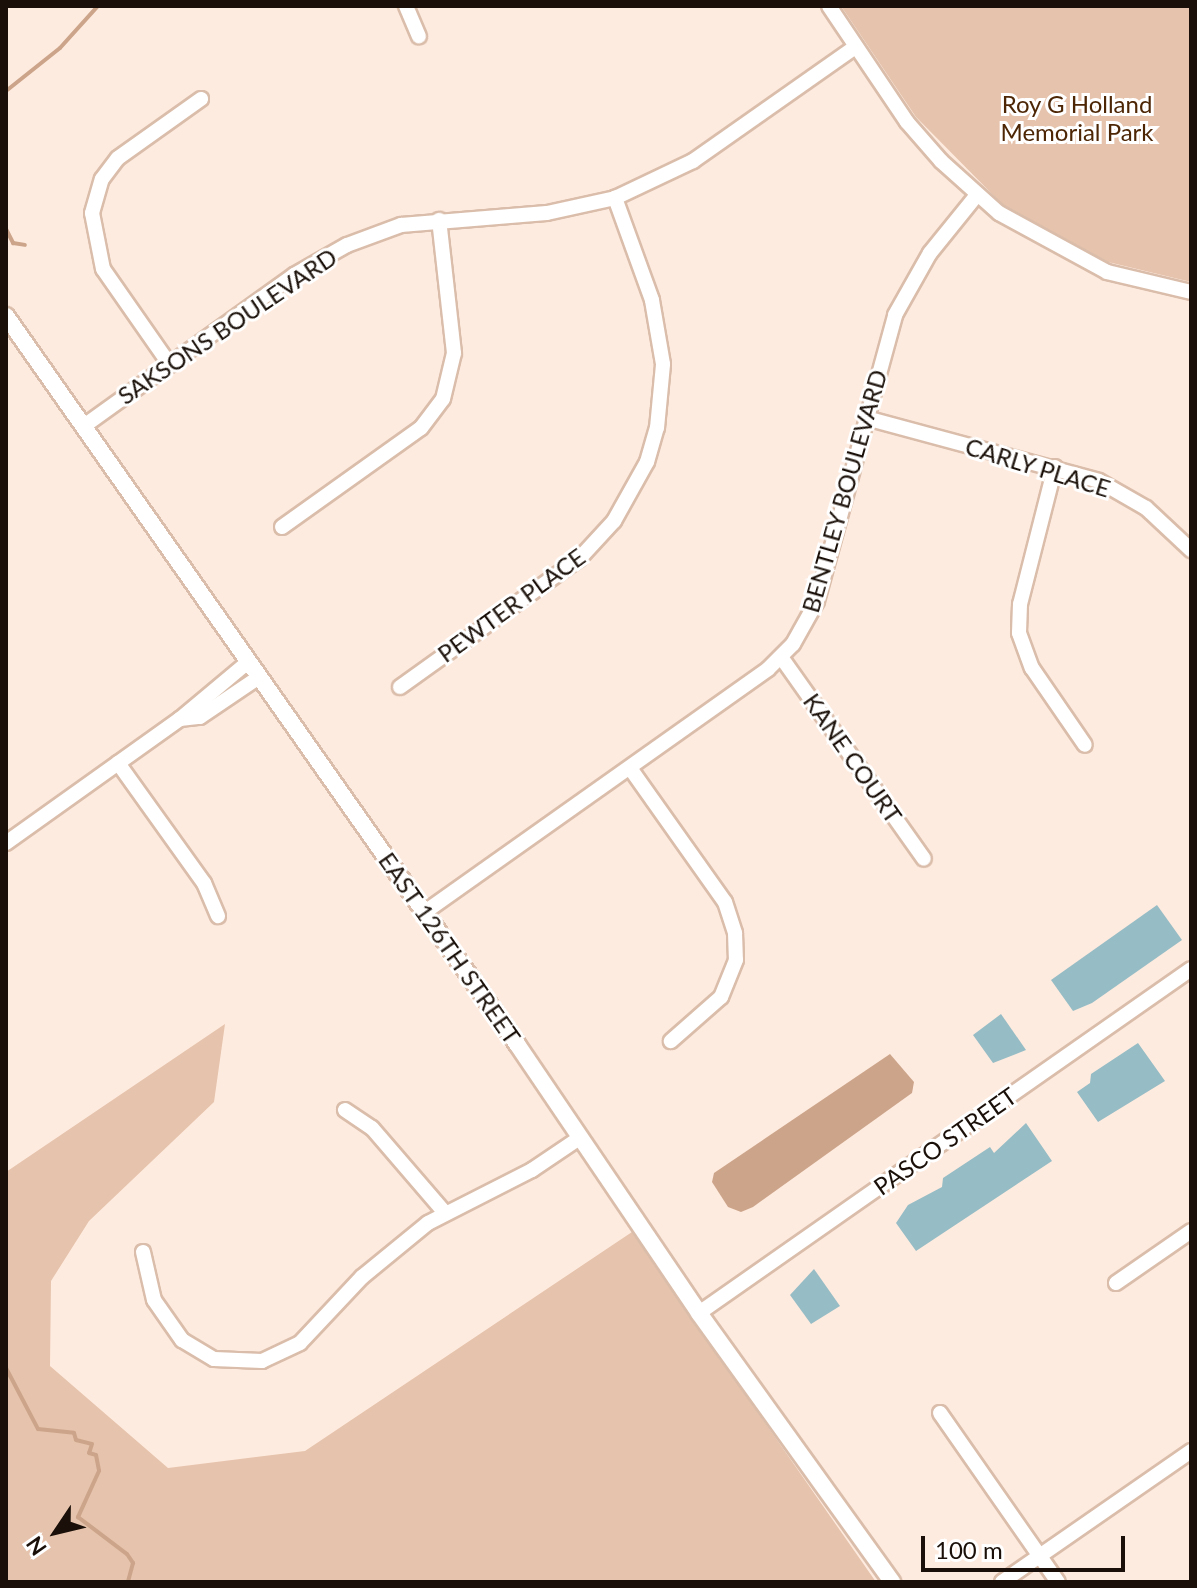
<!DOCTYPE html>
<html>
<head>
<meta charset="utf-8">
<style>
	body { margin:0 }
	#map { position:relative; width:1197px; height:1588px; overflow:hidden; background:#feebdf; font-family:Lato,sans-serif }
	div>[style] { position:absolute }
	.green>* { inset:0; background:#e6c3ac }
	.water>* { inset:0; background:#cca48a }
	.stream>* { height:4px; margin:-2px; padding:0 2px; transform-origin:2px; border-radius:2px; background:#cca48a }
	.building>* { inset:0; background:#96bcc5 }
	.roads { filter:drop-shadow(2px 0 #dabdaa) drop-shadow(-2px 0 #dabdaa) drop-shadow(0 2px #dabdaa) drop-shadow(0 -2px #dabdaa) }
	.minor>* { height:14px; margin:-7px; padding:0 7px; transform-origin:7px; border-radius:7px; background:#fff }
	.major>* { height:16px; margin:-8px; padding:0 8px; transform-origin:8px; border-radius:8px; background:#fff }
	span { translate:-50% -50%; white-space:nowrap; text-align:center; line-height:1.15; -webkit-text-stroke:6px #fff; paint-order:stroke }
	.park-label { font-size:24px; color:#4d2606 }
	.street-label { font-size:24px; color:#1a1009 }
	.frame { position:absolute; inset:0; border:8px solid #1a1009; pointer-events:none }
	.north { position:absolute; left:16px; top:1492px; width:80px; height:80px; -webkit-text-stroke:6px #fff; paint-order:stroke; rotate:235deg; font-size:22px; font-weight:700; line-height:32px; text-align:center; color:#1a1009 }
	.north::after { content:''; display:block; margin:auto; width:28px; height:36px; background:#1a1009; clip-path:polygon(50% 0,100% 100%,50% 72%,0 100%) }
	.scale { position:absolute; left:921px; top:1536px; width:204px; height:36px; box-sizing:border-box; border:4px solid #1a1009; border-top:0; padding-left:10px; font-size:24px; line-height:28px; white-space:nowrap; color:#1a1009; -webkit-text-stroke:6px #fff; paint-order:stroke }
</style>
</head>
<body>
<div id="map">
	<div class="green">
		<i style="clip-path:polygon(841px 6px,1191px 6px,1191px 282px,1108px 262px,1034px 226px,1001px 203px,916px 117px)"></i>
		<i style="clip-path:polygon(225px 1024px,214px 1102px,89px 1221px,51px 1281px,50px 1366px,168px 1468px,305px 1451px,632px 1232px,876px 1582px,6px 1582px,6px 1172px)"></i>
	</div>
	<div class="water">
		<i style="clip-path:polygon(890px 1054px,914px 1082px,912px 1093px,753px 1207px,741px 1212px,728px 1207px,712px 1182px,714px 1173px)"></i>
	</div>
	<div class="stream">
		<i style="left:6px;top:91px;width:69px;rotate:-38.5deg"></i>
		<i style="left:60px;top:48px;width:57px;rotate:-47.9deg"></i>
		<i style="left:6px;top:229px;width:16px;rotate:63deg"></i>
		<i style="left:13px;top:243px;width:12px;rotate:9deg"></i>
		<i style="left:6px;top:1368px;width:69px;rotate:62.3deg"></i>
		<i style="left:38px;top:1429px;width:36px;rotate:6deg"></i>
		<i style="left:74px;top:1433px;width:7px;rotate:74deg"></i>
		<i style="left:76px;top:1440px;width:16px;rotate:14deg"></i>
		<i style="left:92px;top:1444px;width:9px;rotate:108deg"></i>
		<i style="left:89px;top:1453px;width:7px;rotate:16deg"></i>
		<i style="left:96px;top:1455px;width:16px;rotate:79deg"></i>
		<i style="left:99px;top:1471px;width:51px;rotate:114.5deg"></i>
		<i style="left:78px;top:1517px;width:61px;rotate:37.1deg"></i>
		<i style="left:127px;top:1554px;width:11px;rotate:56deg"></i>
		<i style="left:133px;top:1563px;width:20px;rotate:105deg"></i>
	</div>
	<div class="building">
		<i style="clip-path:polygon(1157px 905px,1182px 940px,1092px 1003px,1073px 1011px,1051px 980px)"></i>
		<i style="clip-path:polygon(1001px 1014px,1026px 1050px,993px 1063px,973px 1035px)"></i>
		<i style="clip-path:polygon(1138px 1043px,1165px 1081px,1098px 1122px,1077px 1092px,1090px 1083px,1091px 1074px)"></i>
		<i style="clip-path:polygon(1026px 1123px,1052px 1161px,916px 1251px,896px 1223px,908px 1205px,942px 1187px,943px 1178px,990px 1147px,994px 1153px)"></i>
		<i style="clip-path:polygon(814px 1269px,840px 1306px,811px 1324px,790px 1295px)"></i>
	</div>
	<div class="roads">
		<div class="minor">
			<i style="left:406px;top:6px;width:33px;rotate:67deg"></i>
			<i style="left:829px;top:6px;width:140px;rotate:56.1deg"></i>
			<i style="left:907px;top:122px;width:52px;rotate:48.9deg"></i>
			<i style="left:941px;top:161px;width:78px;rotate:41.9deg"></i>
			<i style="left:999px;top:213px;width:123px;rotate:28.6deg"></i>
			<i style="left:1107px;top:272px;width:86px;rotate:13.4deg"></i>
			<i style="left:170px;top:365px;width:117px;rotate:-124.9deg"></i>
			<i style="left:103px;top:269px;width:57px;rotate:-101.1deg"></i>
			<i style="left:92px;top:213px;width:35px;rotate:-74deg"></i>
			<i style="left:102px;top:179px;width:26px;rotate:-53deg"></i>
			<i style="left:118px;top:158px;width:102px;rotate:-35.4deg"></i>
			<i style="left:866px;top:418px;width:241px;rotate:15.1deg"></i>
			<i style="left:1099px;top:481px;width:54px;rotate:29.9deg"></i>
			<i style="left:1146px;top:508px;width:62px;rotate:43deg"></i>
			<i style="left:84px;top:426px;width:259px;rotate:-35.7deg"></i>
			<i style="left:294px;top:275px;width:61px;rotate:-29.5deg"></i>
			<i style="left:347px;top:245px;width:58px;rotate:-20.3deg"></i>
			<i style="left:401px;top:225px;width:146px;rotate:-4.7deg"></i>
			<i style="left:547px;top:213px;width:70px;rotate:-12.4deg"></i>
			<i style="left:615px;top:198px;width:86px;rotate:-25.4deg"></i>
			<i style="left:693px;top:161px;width:197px;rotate:-35.1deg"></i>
			<i style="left:1055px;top:467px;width:141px;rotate:104.3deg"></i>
			<i style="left:1020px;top:604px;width:29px;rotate:92deg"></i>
			<i style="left:1019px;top:633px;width:37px;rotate:70deg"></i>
			<i style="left:1032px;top:668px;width:93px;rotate:55.5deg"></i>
			<i style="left:282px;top:527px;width:171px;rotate:-35.5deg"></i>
			<i style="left:421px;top:428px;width:36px;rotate:-53deg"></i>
			<i style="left:443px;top:399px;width:47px;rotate:-76.6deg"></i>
			<i style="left:454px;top:353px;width:134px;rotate:-96.4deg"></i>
			<i style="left:781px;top:657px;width:247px;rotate:54.7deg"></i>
			<i style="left:248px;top:662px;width:89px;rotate:140deg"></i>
			<i style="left:180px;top:719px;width:20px;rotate:-6deg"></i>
			<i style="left:200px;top:717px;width:71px;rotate:-34.1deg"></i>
			<i style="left:400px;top:687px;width:220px;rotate:-35.6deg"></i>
			<i style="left:579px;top:559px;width:52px;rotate:-47.4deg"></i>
			<i style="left:614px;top:521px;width:68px;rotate:-60.8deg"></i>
			<i style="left:647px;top:462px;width:35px;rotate:-74deg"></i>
			<i style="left:657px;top:428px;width:64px;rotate:-84.6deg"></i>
			<i style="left:663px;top:364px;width:65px;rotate:-99.8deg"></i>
			<i style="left:652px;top:300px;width:109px;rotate:-109.9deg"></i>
			<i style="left:118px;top:763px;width:148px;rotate:54.4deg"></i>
			<i style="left:204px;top:883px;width:36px;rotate:67deg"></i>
			<i style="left:630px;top:768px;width:164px;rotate:54.7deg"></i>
			<i style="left:725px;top:902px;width:33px;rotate:72deg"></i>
			<i style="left:735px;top:933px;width:27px;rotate:88deg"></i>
			<i style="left:736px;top:960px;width:40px;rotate:112deg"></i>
			<i style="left:721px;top:997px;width:67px;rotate:138.7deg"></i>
			<i style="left:6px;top:843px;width:214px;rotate:-35.5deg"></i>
			<i style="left:425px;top:912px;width:420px;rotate:-35.3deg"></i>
			<i style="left:768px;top:669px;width:35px;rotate:-45deg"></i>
			<i style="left:793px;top:644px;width:49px;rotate:-60.8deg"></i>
			<i style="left:817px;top:601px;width:296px;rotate:-74.7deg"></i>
			<i style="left:895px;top:315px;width:71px;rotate:-60.6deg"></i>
			<i style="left:930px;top:253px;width:75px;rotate:-51deg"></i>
			<i style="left:345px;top:1110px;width:32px;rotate:34deg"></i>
			<i style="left:372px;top:1128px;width:112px;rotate:49.3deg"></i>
			<i style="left:143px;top:1252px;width:49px;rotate:77.1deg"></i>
			<i style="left:154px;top:1300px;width:49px;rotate:55deg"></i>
			<i style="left:182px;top:1340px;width:37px;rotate:31deg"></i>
			<i style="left:214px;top:1359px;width:48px;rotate:2.4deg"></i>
			<i style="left:262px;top:1361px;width:42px;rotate:-25.3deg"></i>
			<i style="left:300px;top:1343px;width:91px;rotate:-46.8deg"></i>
			<i style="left:362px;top:1277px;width:85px;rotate:-39.3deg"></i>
			<i style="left:428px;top:1223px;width:117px;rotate:-27deg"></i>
			<i style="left:532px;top:1170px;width:55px;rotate:-34deg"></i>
			<i style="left:1116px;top:1283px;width:91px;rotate:-34.7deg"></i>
			<i style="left:699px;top:1313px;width:600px;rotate:-34.96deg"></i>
			<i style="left:940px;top:1413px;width:206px;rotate:55.1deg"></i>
			<i style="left:1002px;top:1582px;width:230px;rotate:-34.7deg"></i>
		</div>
		<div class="major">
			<i style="left:6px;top:316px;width:889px;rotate:54.93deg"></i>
			<i style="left:517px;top:1044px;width:325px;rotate:55.9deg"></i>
			<i style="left:699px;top:1313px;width:331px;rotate:54.3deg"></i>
		</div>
	</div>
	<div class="park-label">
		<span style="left:1077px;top:118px">Roy G Holland<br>Memorial Park</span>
	</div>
	<div class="street-label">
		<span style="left:227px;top:326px;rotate:-34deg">SAKSONS BOULEVARD</span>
		<span style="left:1038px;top:467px;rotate:17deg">CARLY PLACE</span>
		<span style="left:844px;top:491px;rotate:-74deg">BENTLEY BOULEVARD</span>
		<span style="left:511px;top:605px;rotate:-36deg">PEWTER PLACE</span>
		<span style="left:853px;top:758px;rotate:55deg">KANE COURT</span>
		<span style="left:450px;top:948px;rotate:55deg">EAST 126TH STREET</span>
		<span style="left:945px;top:1141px;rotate:-35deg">PASCO STREET</span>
	</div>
	<div class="frame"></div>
	<div class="north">N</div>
	<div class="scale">100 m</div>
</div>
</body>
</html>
